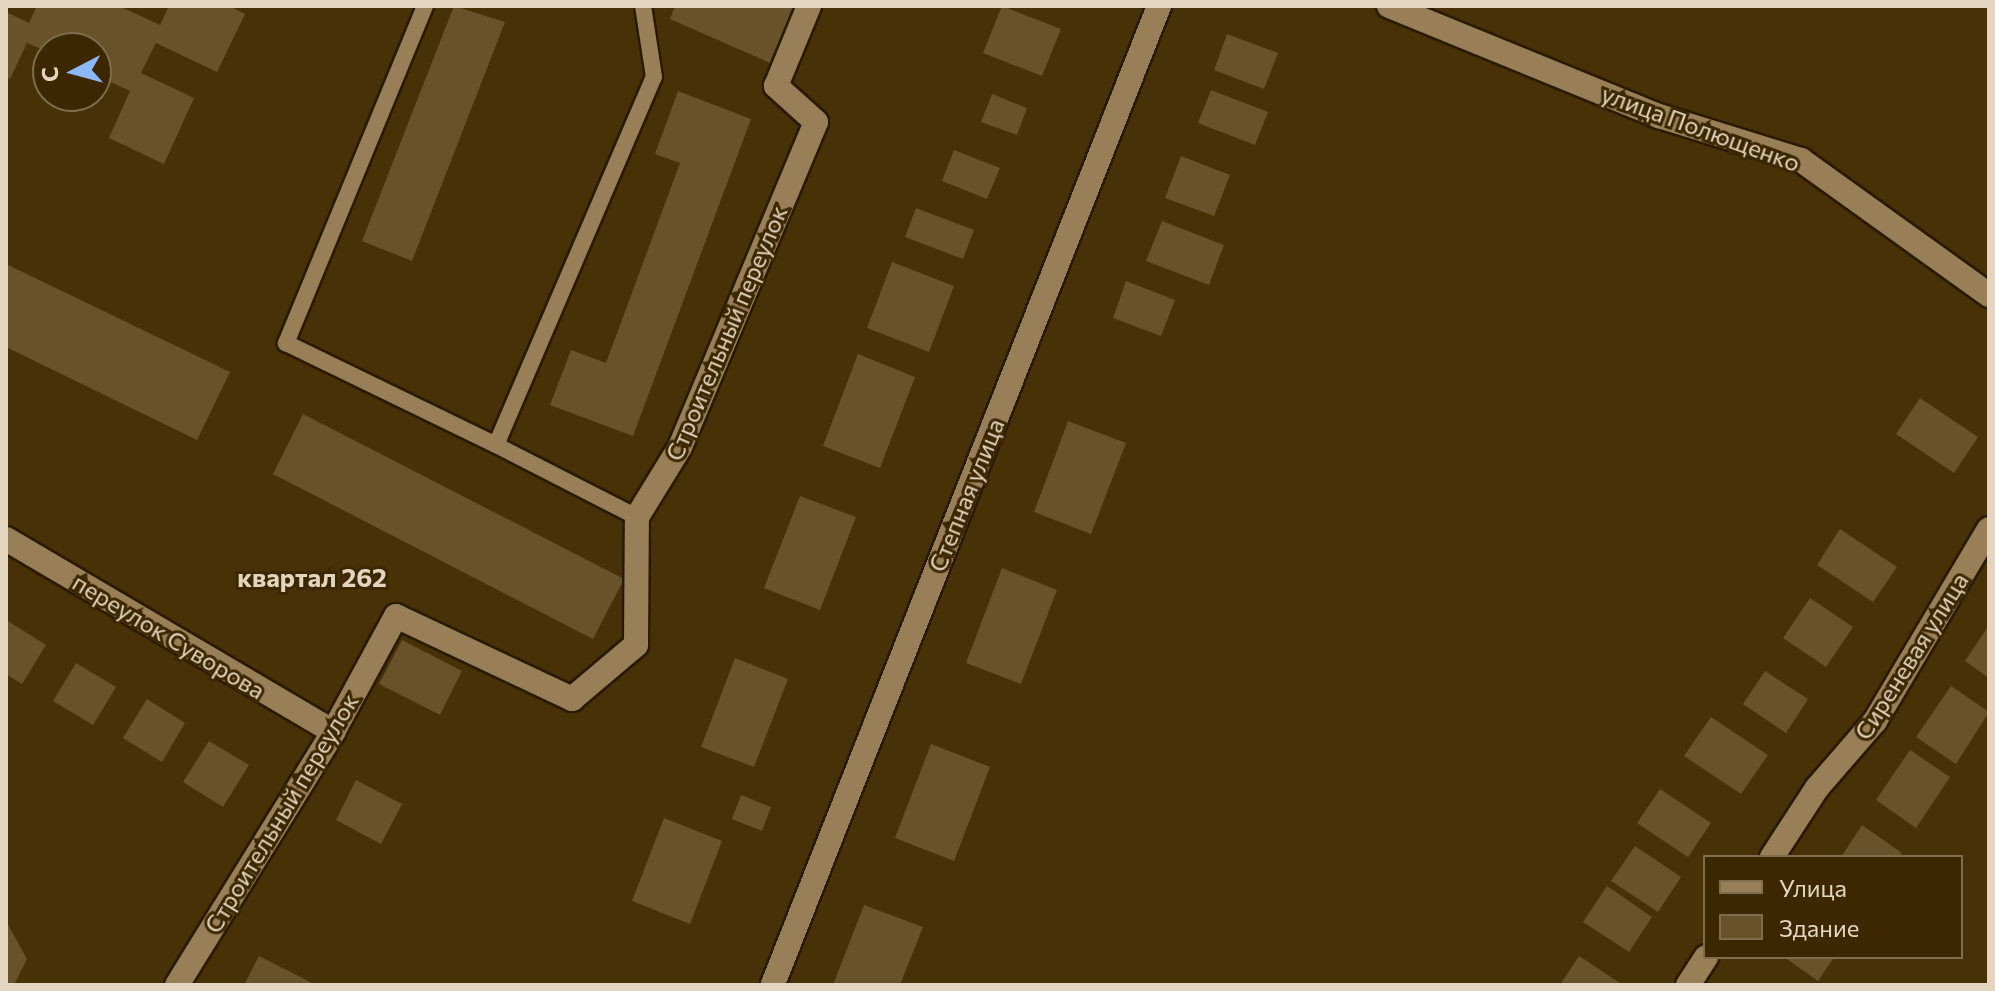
<!DOCTYPE html>
<html>
<head>
<meta charset="utf-8">
<style>
	body { margin:0 }
	#map { position:relative; width:1995px; height:991px; overflow:hidden; background:#483106; font-family:Commissioner,sans-serif }
	div>[style] { position:absolute }
	.building>* { inset:0; background:#695129 }
	.roads { filter:drop-shadow(2px 0 #2a1a00) drop-shadow(-2px 0 #2a1a00) drop-shadow(0 2px #2a1a00) drop-shadow(0 -2px #2a1a00) }
	.service>* { height:16px; margin:-8px; padding:0 8px; transform-origin:8px; border-radius:8px; background:#997f57 }
	.minor>* { height:24px; margin:-12px; padding:0 12px; transform-origin:12px; border-radius:12px; background:#997f57 }
	span { translate:-50% -50%; white-space:nowrap; text-align:center; line-height:1.15; -webkit-text-stroke:6px #3d2700; paint-order:stroke }
	.street-label { font-size:24px; color:#e3d5c0 }
	.neighbourhood-label { font-size:26px; color:#e3d5c0; font-weight:700 }
	.frame { position:absolute; inset:0; border:8px solid #e3d5c0; pointer-events:none }
	.legend { position:absolute; left:1703px; top:855px; width:260px; height:104px; box-sizing:border-box; background:#3d2700; border:2px solid #7f6d4d; margin:0; padding:10px 14px; list-style:none; font-size:24px; color:#e3d5c0 }
	.legend li { display:flex; align-items:center; gap:16px; height:40px }
	.legend b { width:40px; border:2px solid #7f6d4d }
	.north { position:absolute; left:32px; top:32px; width:80px; height:80px; box-sizing:border-box; background:#3d2700; border:2px solid #7f6d4d; border-radius:50%; rotate:264deg; font-size:22px; font-weight:700; line-height:32px; text-align:center; color:#e3d5c0 }
	.north::after { content:''; display:block; margin:auto; width:28px; height:36px; background:#8bb9fc; clip-path:polygon(50% 0,100% 100%,50% 72%,0 100%) }
</style>
</head>
<body>
<div id="map">
	<div class="building">
		<i style="clip-path:polygon(37px 6px,119px 6px,160px 25px,169px 6px,229px 6px,245px 14px,217px 72px,156px 43px,141px 73px,194px 98px,164px 164px,109px 138px,130px 91px,96px 75px,96px 48px,48px 48px,48px 52px,27px 43px,10px 79px,6px 77px,6px 12px,29px 23px)"></i>
		<i style="clip-path:polygon(454px 6px,505px 22px,412px 261px,362px 241px)"></i>
		<i style="clip-path:polygon(675px 6px,795px 6px,770px 63px,670px 19px)"></i>
		<i style="clip-path:polygon(1002px 6px,1061px 29px,1042px 76px,983px 53px)"></i>
		<i style="clip-path:polygon(1227px 34px,1278px 53px,1264px 89px,1214px 70px)"></i>
		<i style="clip-path:polygon(1211px 90px,1268px 112px,1255px 145px,1198px 123px)"></i>
		<i style="clip-path:polygon(678px 91px,751px 119px,633px 436px,550px 405px,571px 350px,606px 363px,680px 163px,655px 154px)"></i>
		<i style="clip-path:polygon(992px 94px,1027px 108px,1017px 135px,981px 122px)"></i>
		<i style="clip-path:polygon(954px 150px,1000px 168px,987px 199px,942px 181px)"></i>
		<i style="clip-path:polygon(1181px 156px,1230px 175px,1214px 216px,1165px 198px)"></i>
		<i style="clip-path:polygon(916px 208px,974px 230px,963px 259px,905px 237px)"></i>
		<i style="clip-path:polygon(1162px 221px,1224px 245px,1209px 285px,1146px 261px)"></i>
		<i style="clip-path:polygon(892px 262px,954px 286px,929px 352px,867px 328px)"></i>
		<i style="clip-path:polygon(6px 264px,230px 372px,197px 440px,6px 347px)"></i>
		<i style="clip-path:polygon(1126px 281px,1175px 300px,1161px 336px,1113px 318px)"></i>
		<i style="clip-path:polygon(858px 354px,915px 377px,880px 468px,823px 446px)"></i>
		<i style="clip-path:polygon(1920px 398px,1978px 437px,1954px 473px,1896px 434px)"></i>
		<i style="clip-path:polygon(303px 414px,624px 579px,593px 639px,273px 474px)"></i>
		<i style="clip-path:polygon(1068px 421px,1126px 443px,1091px 534px,1034px 512px)"></i>
		<i style="clip-path:polygon(800px 496px,856px 517px,820px 610px,764px 588px)"></i>
		<i style="clip-path:polygon(1840px 529px,1897px 567px,1873px 602px,1817px 565px)"></i>
		<i style="clip-path:polygon(1002px 568px,1057px 590px,1021px 684px,966px 663px)"></i>
		<i style="clip-path:polygon(1810px 598px,1853px 627px,1826px 667px,1783px 638px)"></i>
		<i style="clip-path:polygon(6px 620px,46px 645px,22px 684px,6px 674px)"></i>
		<i style="clip-path:polygon(1989px 625px,1989px 678px,1965px 661px)"></i>
		<i style="clip-path:polygon(402px 640px,462px 671px,440px 715px,379px 684px)"></i>
		<i style="clip-path:polygon(735px 658px,788px 679px,754px 767px,701px 747px)"></i>
		<i style="clip-path:polygon(76px 663px,116px 687px,93px 725px,53px 701px)"></i>
		<i style="clip-path:polygon(1765px 671px,1808px 699px,1786px 733px,1743px 704px)"></i>
		<i style="clip-path:polygon(1951px 686px,1989px 712px,1956px 764px,1916px 737px)"></i>
		<i style="clip-path:polygon(147px 699px,185px 723px,162px 762px,123px 738px)"></i>
		<i style="clip-path:polygon(1711px 717px,1768px 755px,1741px 794px,1684px 756px)"></i>
		<i style="clip-path:polygon(209px 741px,249px 765px,223px 807px,183px 782px)"></i>
		<i style="clip-path:polygon(931px 744px,990px 767px,954px 861px,895px 838px)"></i>
		<i style="clip-path:polygon(1910px 750px,1950px 777px,1916px 828px,1876px 800px)"></i>
		<i style="clip-path:polygon(356px 780px,402px 804px,381px 844px,336px 820px)"></i>
		<i style="clip-path:polygon(1660px 789px,1711px 823px,1688px 857px,1637px 823px)"></i>
		<i style="clip-path:polygon(741px 795px,771px 807px,762px 831px,732px 819px)"></i>
		<i style="clip-path:polygon(664px 818px,722px 841px,690px 924px,632px 901px)"></i>
		<i style="clip-path:polygon(1862px 825px,1902px 853px,1899px 857px,1841px 857px)"></i>
		<i style="clip-path:polygon(1635px 846px,1681px 877px,1658px 912px,1611px 881px)"></i>
		<i style="clip-path:polygon(1607px 886px,1652px 917px,1629px 952px,1583px 922px)"></i>
		<i style="clip-path:polygon(864px 905px,923px 927px,900px 985px,833px 985px)"></i>
		<i style="clip-path:polygon(6px 921px,27px 959px,14px 985px,6px 985px)"></i>
		<i style="clip-path:polygon(259px 956px,316px 985px,244px 985px)"></i>
		<i style="clip-path:polygon(1579px 956px,1623px 985px,1560px 985px)"></i>
		<i style="clip-path:polygon(1784px 957px,1834px 957px,1818px 981px)"></i>
	</div>
	<div class="roads">
		<div class="service">
			<i style="left:425px;top:6px;width:365px;rotate:112.4deg"></i>
			<i style="left:286px;top:343px;width:233px;rotate:25.9deg"></i>
			<i style="left:496px;top:445px;width:400px;rotate:-66.8deg"></i>
			<i style="left:654px;top:77px;width:72px;rotate:-98.8deg"></i>
			<i style="left:496px;top:445px;width:158px;rotate:27.1deg"></i>
		</div>
		<div class="minor">
			<i style="left:1389px;top:6px;width:292px;rotate:22.2deg"></i>
			<i style="left:1659px;top:116px;width:149px;rotate:17.2deg"></i>
			<i style="left:1801px;top:160px;width:231px;rotate:35.7deg"></i>
			<i style="left:6px;top:539px;width:380px;rotate:30.5deg"></i>
			<i style="left:1772px;top:857px;width:82px;rotate:-56.9deg"></i>
			<i style="left:1817px;top:788px;width:89px;rotate:-49.1deg"></i>
			<i style="left:1875px;top:721px;width:223px;rotate:-59.3deg"></i>
			<i style="left:773px;top:984px;width:1051px;rotate:-68.46deg"></i>
			<i style="left:177px;top:985px;width:297px;rotate:-58.3deg"></i>
			<i style="left:333px;top:732px;width:132px;rotate:-61.5deg"></i>
			<i style="left:396px;top:616px;width:195px;rotate:25.2deg"></i>
			<i style="left:572px;top:699px;width:84px;rotate:-40.2deg"></i>
			<i style="left:636px;top:645px;width:128px;rotate:-89.6deg"></i>
			<i style="left:637px;top:517px;width:82px;rotate:-58.4deg"></i>
			<i style="left:680px;top:447px;width:352px;rotate:-67.3deg"></i>
			<i style="left:816px;top:122px;width:54px;rotate:-138deg"></i>
			<i style="left:776px;top:86px;width:87px;rotate:-67.6deg"></i>
			<i style="left:1688px;top:985px;width:33px;rotate:-57deg"></i>
		</div>
	</div>
	<div class="street-label">
		<span style="left:1701px;top:128px;rotate:20deg">улица Полющенко</span>
		<span style="left:726px;top:333px;rotate:-67deg">Строительный переулок</span>
		<span style="left:966px;top:495px;rotate:-68deg">Степная улица</span>
		<span style="left:169px;top:636px;rotate:31deg">переулок Суворова</span>
		<span style="left:1911px;top:656px;rotate:-58deg">Сиреневая улица</span>
		<span style="left:281px;top:813px;rotate:-59deg">Строительный переулок</span>
	</div>
	<div class="neighbourhood-label">
		<span style="left:312px;top:577px">квартал 262</span>
	</div>
	<div class="frame"></div>
	<ul class="legend">
	<li><b style="height:10px;background:#997f57"></b>Улица</li>
	<li><b style="height:22px;background:#695129"></b>Здание</li>
	</ul>
	<div class="north">С</div>
</div>
</body>
</html>
